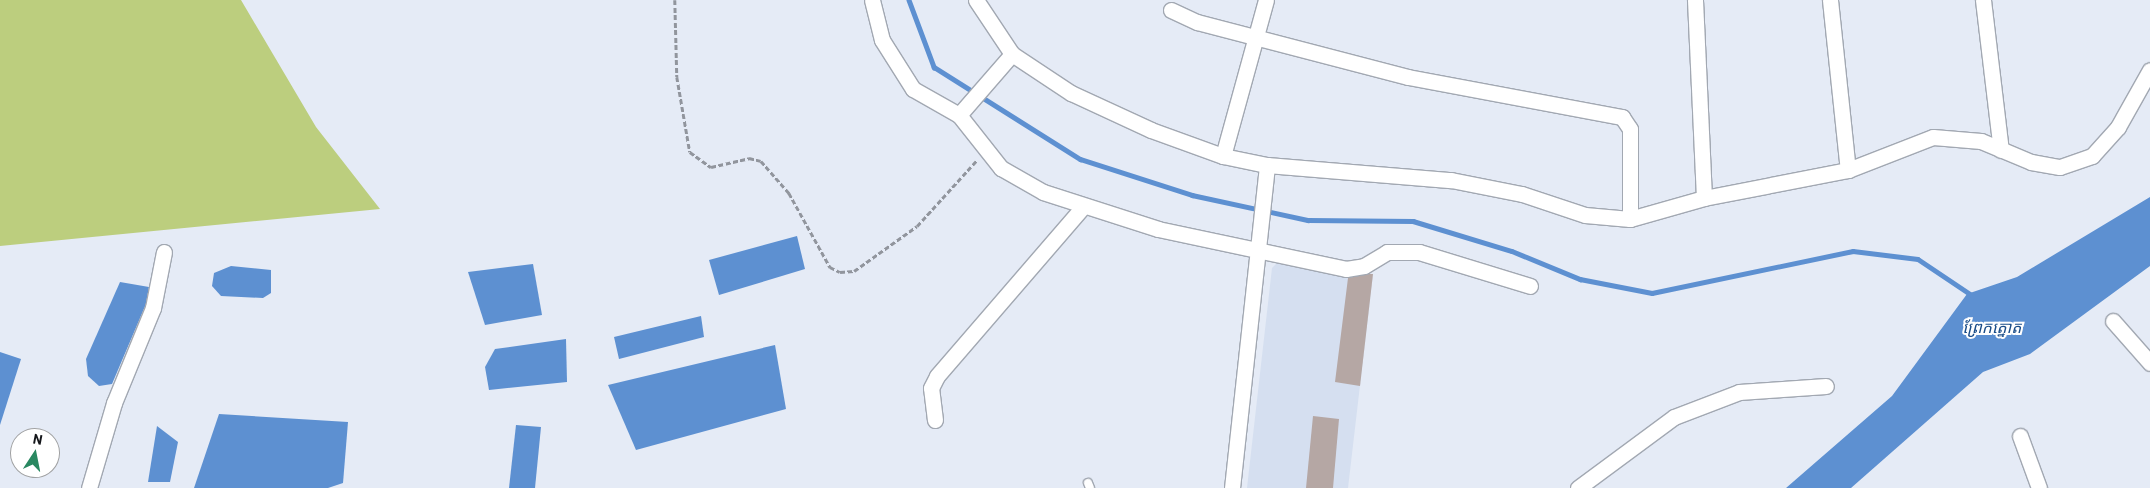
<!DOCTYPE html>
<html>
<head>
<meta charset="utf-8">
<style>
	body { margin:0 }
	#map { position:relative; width:2150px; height:488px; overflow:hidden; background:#e5ebf6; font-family:Barlow,"Noto Sans Khmer",sans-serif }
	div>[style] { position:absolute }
	.built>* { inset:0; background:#d5dff0 }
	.green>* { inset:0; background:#bcce7e }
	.water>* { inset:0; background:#5d90d1 }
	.stream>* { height:4.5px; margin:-2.25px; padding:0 2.25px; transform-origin:2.25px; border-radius:2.25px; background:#5d90d1 }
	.building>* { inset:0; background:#b5a7a4 }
	.path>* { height:2.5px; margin-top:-1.25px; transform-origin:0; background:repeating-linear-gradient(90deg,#91959d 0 5px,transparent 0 7.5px) }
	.roads { filter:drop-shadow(1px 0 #a2a8b2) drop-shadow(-1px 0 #a2a8b2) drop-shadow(0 1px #a2a8b2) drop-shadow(0 -1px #a2a8b2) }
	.service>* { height:8px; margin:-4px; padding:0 4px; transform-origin:4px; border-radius:4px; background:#fff }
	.minor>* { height:15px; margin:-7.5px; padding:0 7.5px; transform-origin:7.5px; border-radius:7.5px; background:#fff }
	span { translate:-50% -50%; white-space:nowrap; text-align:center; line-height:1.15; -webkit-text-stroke:4px #fff; paint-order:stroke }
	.water-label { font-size:16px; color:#1a4d89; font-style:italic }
	.north { position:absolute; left:10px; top:428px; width:50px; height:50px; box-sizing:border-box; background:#fff; border:1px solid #a1a2a3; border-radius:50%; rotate:11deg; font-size:14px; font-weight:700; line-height:20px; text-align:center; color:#14161a }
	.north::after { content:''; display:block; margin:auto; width:18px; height:22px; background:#298861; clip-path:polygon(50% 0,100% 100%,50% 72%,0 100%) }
</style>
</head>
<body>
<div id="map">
	<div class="built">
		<i style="clip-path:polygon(1279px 261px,1373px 274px,1348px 488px,1247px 488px,1272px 268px)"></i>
	</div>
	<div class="green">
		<i style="clip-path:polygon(0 0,241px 0,316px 127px,380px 209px,0 246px)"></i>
	</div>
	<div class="water">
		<i style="clip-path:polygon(2150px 197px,2150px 266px,2030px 354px,1983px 372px,1851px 488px,1786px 488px,1892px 396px,1967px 294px,2017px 277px)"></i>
		<i style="clip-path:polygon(797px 236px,805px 269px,719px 295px,709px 260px)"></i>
		<i style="clip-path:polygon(533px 264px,542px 315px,485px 325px,468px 272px)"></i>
		<i style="clip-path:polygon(231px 266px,271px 270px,271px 293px,263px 298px,221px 296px,212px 286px,214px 273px)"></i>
		<i style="clip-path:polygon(120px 282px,149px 287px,146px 304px,112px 384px,99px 386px,88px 376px,86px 359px)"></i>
		<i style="clip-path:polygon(701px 316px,704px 337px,619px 359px,614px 337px)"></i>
		<i style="clip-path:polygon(566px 339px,567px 382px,489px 390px,485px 367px,495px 349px)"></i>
		<i style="clip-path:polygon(775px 345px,786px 409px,636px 450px,608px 385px)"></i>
		<i style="clip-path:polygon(0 352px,21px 359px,0 425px)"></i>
		<i style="clip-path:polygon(219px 414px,348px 422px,343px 483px,328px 488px,194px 488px)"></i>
		<i style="clip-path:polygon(516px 425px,541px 427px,535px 488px,509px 488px)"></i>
		<i style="clip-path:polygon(157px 426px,178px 442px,170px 482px,148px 482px)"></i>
	</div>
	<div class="stream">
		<i style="left:909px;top:0;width:72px;rotate:69.5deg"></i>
		<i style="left:934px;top:67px;width:173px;rotate:32.2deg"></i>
		<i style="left:1080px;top:159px;width:118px;rotate:17.8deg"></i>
		<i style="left:1192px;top:195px;width:119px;rotate:12.2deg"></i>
		<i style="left:1308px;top:220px;width:105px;rotate:0.5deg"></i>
		<i style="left:1413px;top:221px;width:103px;rotate:16.9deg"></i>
		<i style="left:1512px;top:251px;width:74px;rotate:22.4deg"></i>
		<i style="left:1580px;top:279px;width:73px;rotate:11deg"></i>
		<i style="left:1652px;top:293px;width:205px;rotate:-11.8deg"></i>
		<i style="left:1853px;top:251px;width:65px;rotate:7deg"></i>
		<i style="left:1918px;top:259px;width:66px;rotate:33.9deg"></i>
	</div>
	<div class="building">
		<i style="clip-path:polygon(1369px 274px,1373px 274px,1360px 386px,1335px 382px,1348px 278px)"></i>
		<i style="clip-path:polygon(1313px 416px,1339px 419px,1333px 488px,1306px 488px)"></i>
	</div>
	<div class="path">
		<i style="left:675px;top:0;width:77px;rotate:88.5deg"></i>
		<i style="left:677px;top:77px;width:76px;rotate:80.2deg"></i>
		<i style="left:690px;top:152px;width:26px;rotate:36deg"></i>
		<i style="left:711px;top:167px;width:39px;rotate:-13deg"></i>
		<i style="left:749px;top:158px;width:12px;rotate:14deg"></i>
		<i style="left:761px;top:161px;width:43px;rotate:48.8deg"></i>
		<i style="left:789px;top:193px;width:85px;rotate:61deg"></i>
		<i style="left:830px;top:267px;width:11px;rotate:27deg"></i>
		<i style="left:840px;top:272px;width:14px;rotate:-4deg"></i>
		<i style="left:854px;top:271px;width:77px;rotate:-35.5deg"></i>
		<i style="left:917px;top:226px;width:89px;rotate:-47.7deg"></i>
	</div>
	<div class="roads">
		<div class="service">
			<i style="left:1088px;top:483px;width:5px;rotate:68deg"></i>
		</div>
		<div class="minor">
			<i style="left:872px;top:0;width:41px;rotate:76deg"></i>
			<i style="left:882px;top:40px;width:58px;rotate:57.7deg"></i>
			<i style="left:913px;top:89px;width:53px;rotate:29.5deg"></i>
			<i style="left:959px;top:115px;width:68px;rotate:51.6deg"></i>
			<i style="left:1001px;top:168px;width:48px;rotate:29.7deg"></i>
			<i style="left:1043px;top:192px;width:121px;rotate:17.8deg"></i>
			<i style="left:1158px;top:229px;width:192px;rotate:12deg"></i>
			<i style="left:1346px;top:269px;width:18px;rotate:-9deg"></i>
			<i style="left:1364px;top:266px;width:27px;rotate:-31deg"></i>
			<i style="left:1387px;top:252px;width:32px"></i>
			<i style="left:1419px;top:252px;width:116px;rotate:17deg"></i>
			<i style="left:976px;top:0;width:65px;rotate:56.3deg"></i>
			<i style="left:1012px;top:54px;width:71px;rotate:33.5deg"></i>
			<i style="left:1071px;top:93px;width:88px;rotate:24.8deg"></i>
			<i style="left:1151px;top:130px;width:77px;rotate:19.9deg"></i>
			<i style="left:1223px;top:156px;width:45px;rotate:11.6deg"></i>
			<i style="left:1267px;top:165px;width:185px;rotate:4.7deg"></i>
			<i style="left:1451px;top:180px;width:72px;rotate:11.2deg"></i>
			<i style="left:1522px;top:194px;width:66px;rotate:18.4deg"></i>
			<i style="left:1585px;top:215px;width:45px;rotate:5.1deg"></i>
			<i style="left:1630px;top:219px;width:77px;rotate:-15.8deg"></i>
			<i style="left:1704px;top:198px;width:147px;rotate:-11deg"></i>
			<i style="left:1848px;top:170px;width:91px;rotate:-21.2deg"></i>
			<i style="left:1933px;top:137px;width:48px;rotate:4.8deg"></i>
			<i style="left:1981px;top:141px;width:54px;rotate:22.8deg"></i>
			<i style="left:2031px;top:162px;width:29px;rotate:10deg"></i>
			<i style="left:2060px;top:167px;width:34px;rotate:-19deg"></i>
			<i style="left:2092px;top:156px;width:39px;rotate:-48deg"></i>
			<i style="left:2118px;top:127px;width:65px;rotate:-60.7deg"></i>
			<i style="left:1695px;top:0;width:198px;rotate:87.4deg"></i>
			<i style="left:1830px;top:0;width:171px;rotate:84deg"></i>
			<i style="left:1983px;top:0;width:151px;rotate:83.2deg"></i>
			<i style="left:1171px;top:10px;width:29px;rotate:25deg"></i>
			<i style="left:1197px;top:22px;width:218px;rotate:14.6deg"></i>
			<i style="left:1408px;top:77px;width:218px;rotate:10.6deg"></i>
			<i style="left:1622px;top:117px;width:14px;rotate:56deg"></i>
			<i style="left:1630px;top:129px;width:90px;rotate:90deg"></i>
			<i style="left:959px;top:115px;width:81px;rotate:-49deg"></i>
			<i style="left:1223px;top:156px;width:162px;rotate:-74.6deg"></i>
			<i style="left:2113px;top:321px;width:56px;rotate:48.6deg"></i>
			<i style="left:935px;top:420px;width:32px;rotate:-97deg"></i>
			<i style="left:931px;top:388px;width:13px;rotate:-63deg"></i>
			<i style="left:937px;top:376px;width:223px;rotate:-49.2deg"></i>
			<i style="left:2020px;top:436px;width:55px;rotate:69.9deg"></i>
			<i style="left:89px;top:488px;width:89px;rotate:-73.6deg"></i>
			<i style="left:114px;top:403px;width:103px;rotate:-67.7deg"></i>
			<i style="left:153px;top:308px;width:57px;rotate:-78.9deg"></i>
			<i style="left:1232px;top:488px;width:325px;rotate:-83.8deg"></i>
			<i style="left:1578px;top:488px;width:119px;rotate:-36.5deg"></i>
			<i style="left:1674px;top:417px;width:70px;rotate:-21deg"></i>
			<i style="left:1739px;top:392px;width:87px;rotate:-3.9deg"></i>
		</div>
	</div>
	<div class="water-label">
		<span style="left:1992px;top:327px">ព្រែកត្នោត</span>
	</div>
	<div class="north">N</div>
</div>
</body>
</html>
